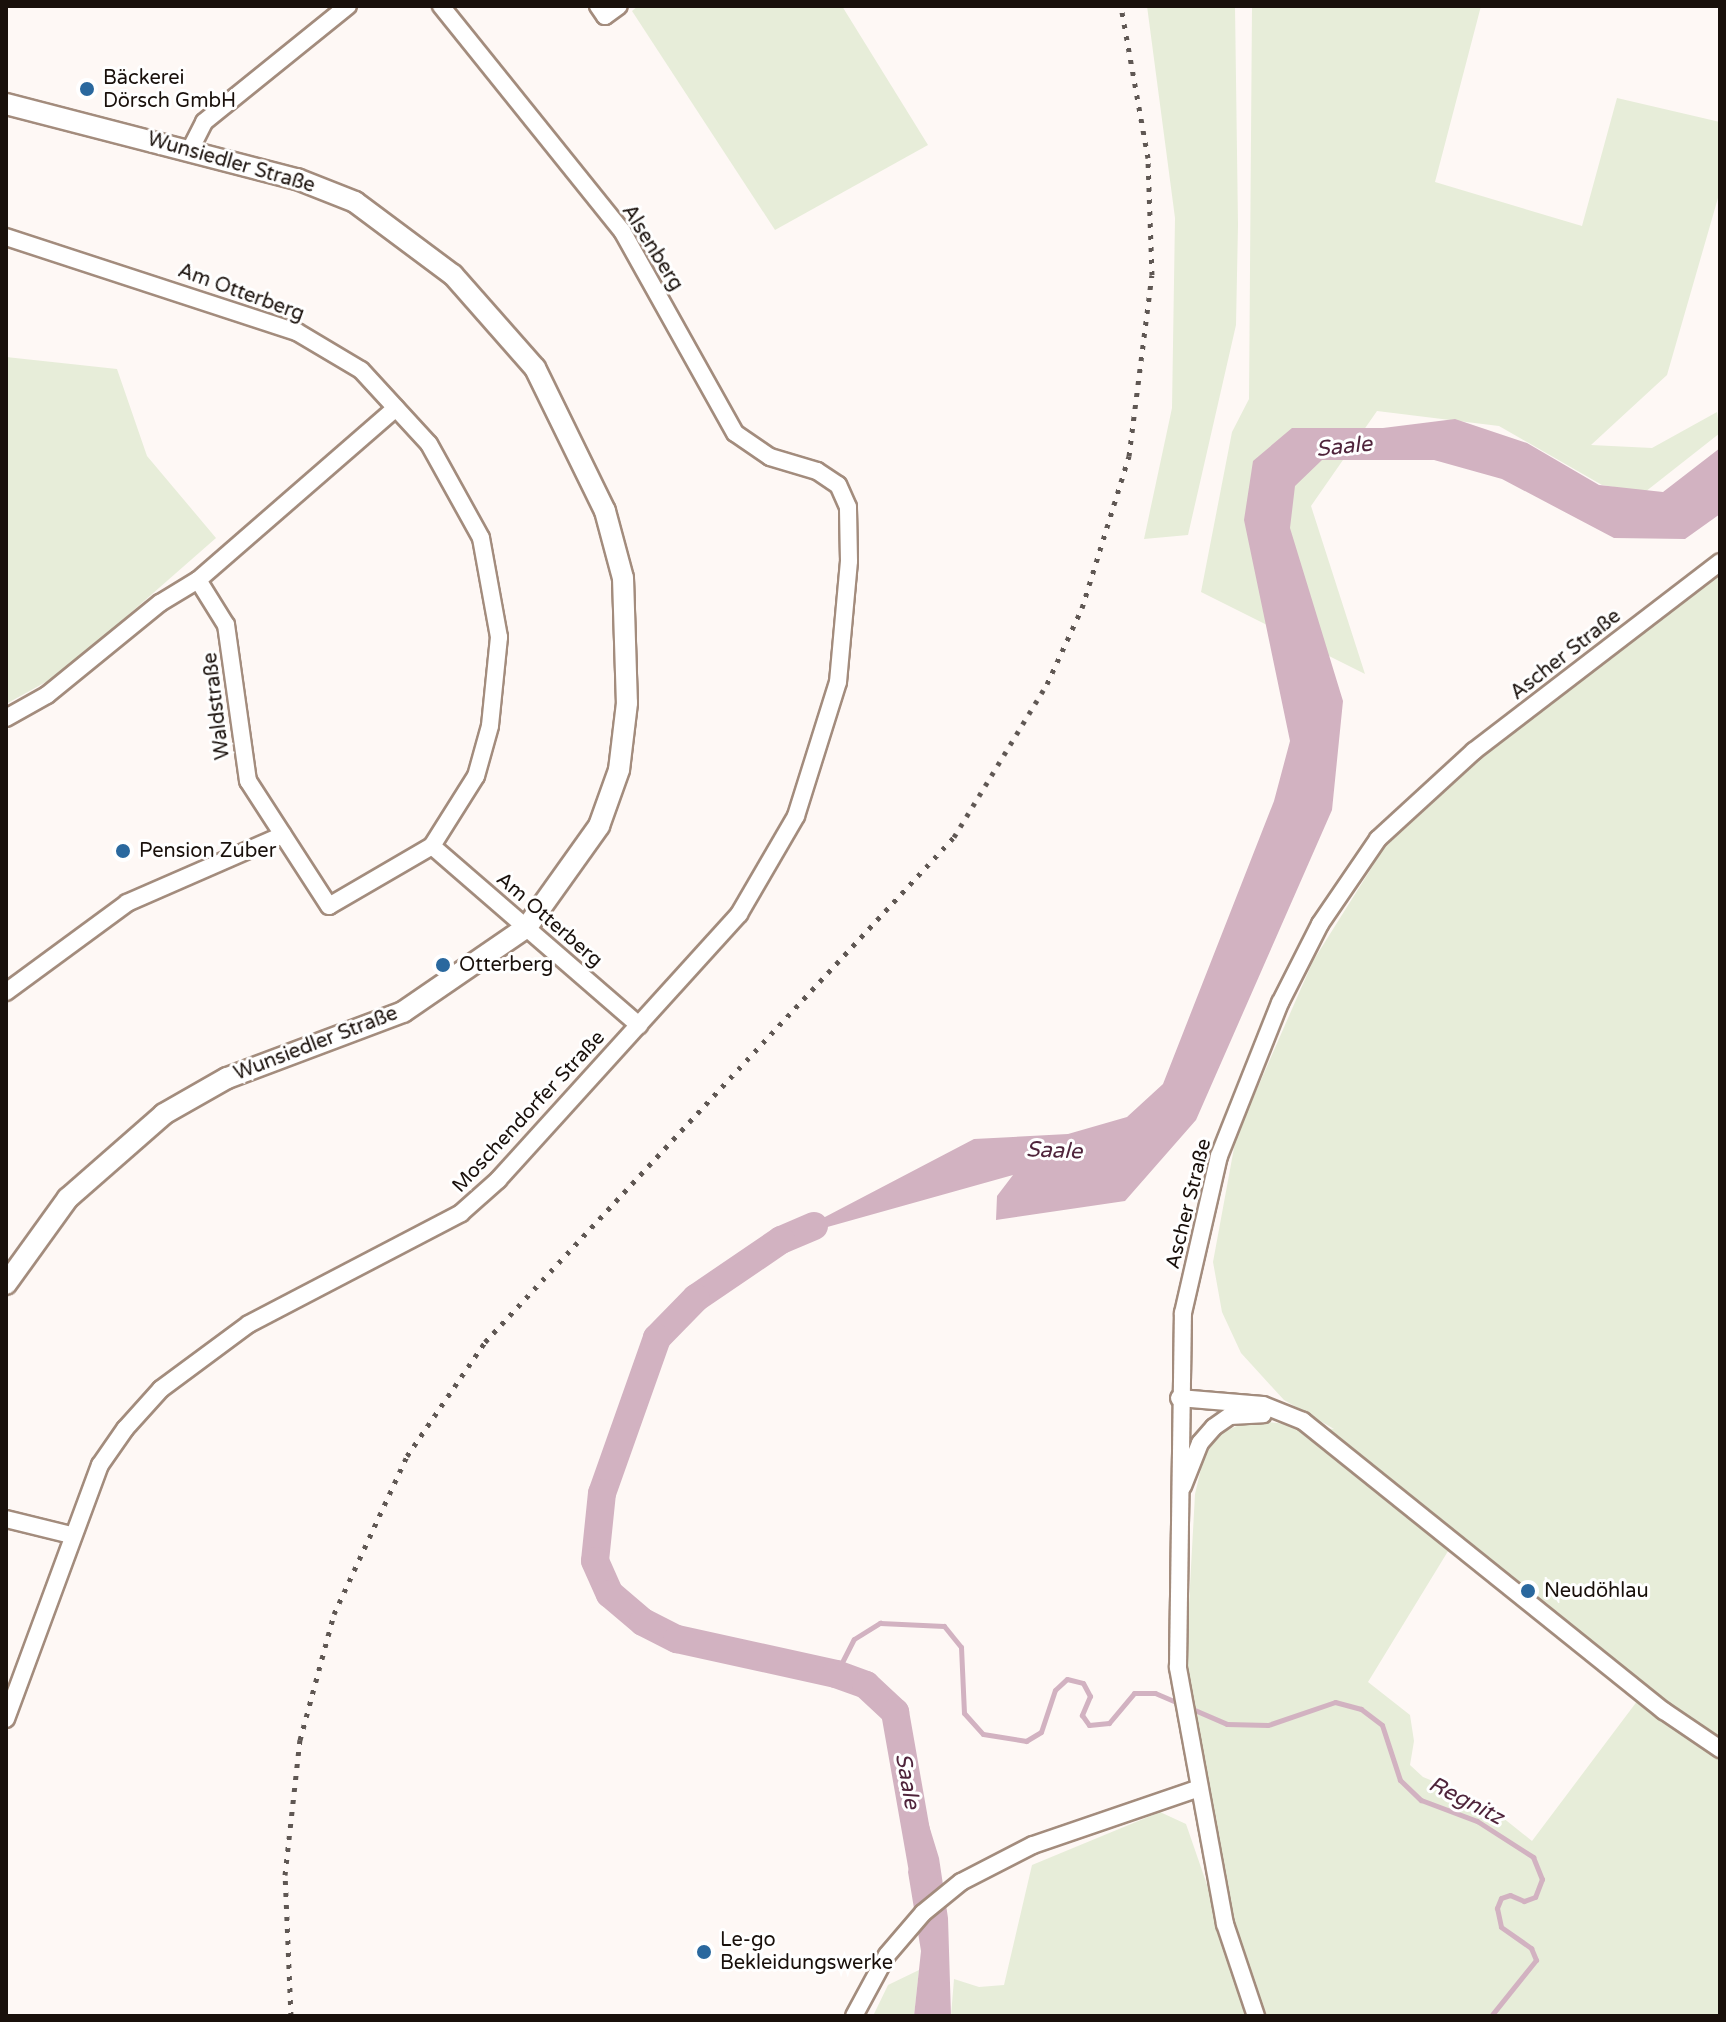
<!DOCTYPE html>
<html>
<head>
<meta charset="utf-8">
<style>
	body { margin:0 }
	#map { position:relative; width:1726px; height:2022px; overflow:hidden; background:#fef8f5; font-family:"Varela Round",sans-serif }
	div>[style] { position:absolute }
	.green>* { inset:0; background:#e7edd9 }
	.water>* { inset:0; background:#d2b2c1 }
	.stream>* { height:5px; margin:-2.5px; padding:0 2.5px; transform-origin:2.5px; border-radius:2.5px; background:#d2b2c1 }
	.river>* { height:28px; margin:-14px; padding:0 14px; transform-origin:14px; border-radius:14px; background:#d2b2c1 }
	.roads { filter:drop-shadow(2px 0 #a38c7d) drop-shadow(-2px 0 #a38c7d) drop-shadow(0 2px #a38c7d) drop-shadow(0 -2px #a38c7d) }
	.minor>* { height:16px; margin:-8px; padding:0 8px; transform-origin:8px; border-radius:8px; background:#fff }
	.major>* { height:20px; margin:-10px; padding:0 10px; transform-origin:10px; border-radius:10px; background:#fff }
	.rail>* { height:5px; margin-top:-2.5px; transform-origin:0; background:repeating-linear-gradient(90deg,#5f5753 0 4px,transparent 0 12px) }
	.dots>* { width:22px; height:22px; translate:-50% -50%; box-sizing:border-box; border:4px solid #fff; border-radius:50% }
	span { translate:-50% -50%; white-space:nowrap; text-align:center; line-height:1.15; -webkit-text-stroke:6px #fff; paint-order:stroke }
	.poi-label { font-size:20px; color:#19100b }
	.left { translate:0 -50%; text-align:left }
	.street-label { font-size:20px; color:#19100b }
	.water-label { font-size:22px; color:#4f243b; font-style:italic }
	.frame { position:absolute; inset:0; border:8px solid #19100b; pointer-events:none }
</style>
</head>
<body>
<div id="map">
	<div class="green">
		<i style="clip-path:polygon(638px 6px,842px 6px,928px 145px,775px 230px,632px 11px)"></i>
		<i style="clip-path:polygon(1147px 6px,1235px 6px,1238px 225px,1236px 325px,1188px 535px,1144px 539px,1172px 408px,1175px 218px)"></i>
		<i style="clip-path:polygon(1252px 6px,1481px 6px,1435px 182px,1582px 226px,1617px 98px,1720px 122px,1720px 191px,1667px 375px,1591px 445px,1652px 448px,1717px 412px,1720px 433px,1645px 492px,1602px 485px,1499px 426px,1377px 411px,1311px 506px,1365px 674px,1201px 592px,1232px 432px,1249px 399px)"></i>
		<i style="clip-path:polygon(6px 357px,117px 369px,147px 456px,216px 538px,62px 673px,6px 704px)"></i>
		<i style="clip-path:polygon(evenodd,1720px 575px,1720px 2016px,951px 2016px,954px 1979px,979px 1987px,1004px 1985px,1032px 1865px,1160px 1812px,1186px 1824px,1233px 1960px,1185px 1677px,1195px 1494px,1208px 1439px,1250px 1420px,1334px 1429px,1284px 1400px,1241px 1353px,1222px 1312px,1213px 1262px,1236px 1137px,1313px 961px,1384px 848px,1484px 756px,1720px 575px,1453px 1543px,1641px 1696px,1532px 1841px,1482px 1801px,1423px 1777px,1410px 1765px,1414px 1741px,1410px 1715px,1368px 1682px,1453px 1543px)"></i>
		<i style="clip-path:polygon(919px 1970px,914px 2016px,873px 2016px,888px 1985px)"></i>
	</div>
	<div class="water">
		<i style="clip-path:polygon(1455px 419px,1527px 443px,1599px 485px,1663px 492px,1720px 448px,1720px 514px,1685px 539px,1614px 538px,1502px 479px,1434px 460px,1322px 460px,1295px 486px,1290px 528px,1343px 701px,1332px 810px,1196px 1120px,1125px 1201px,996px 1220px,997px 1196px,1013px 1175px,781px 1240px,974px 1139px,1068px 1134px,1127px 1117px,1163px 1084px,1274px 801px,1290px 741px,1244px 520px,1253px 461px,1292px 428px,1383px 428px)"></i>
		<i style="clip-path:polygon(924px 1809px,939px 1858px,948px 1918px,951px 2016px,914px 2016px,921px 1951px,908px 1872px)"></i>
	</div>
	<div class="stream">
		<i style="left:836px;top:1674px;width:39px;rotate:-63deg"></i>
		<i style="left:854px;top:1639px;width:31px;rotate:-32deg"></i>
		<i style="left:880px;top:1623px;width:64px;rotate:2.7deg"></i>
		<i style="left:944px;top:1626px;width:27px;rotate:51deg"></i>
		<i style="left:961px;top:1647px;width:66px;rotate:87.4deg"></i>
		<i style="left:964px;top:1713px;width:28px;rotate:48deg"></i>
		<i style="left:983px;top:1734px;width:44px;rotate:9.2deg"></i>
		<i style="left:1026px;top:1741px;width:17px;rotate:-31deg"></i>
		<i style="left:1041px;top:1732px;width:44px;rotate:-71.6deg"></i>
		<i style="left:1055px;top:1690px;width:16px;rotate:-43deg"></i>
		<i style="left:1067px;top:1679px;width:16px;rotate:14deg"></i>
		<i style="left:1083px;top:1683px;width:15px;rotate:62deg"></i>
		<i style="left:1090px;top:1696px;width:21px;rotate:113deg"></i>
		<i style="left:1082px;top:1715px;width:12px;rotate:55deg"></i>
		<i style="left:1089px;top:1725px;width:20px;rotate:-6deg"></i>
		<i style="left:1109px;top:1723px;width:39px;rotate:-50deg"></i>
		<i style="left:1134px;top:1693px;width:21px"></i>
		<i style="left:1155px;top:1693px;width:28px;rotate:23deg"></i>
		<i style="left:1190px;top:1708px;width:40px;rotate:23.4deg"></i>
		<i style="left:1227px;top:1724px;width:41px;rotate:1.4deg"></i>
		<i style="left:1268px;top:1725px;width:71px;rotate:-18.9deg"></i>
		<i style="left:1335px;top:1702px;width:27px;rotate:15deg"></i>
		<i style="left:1361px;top:1709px;width:26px;rotate:37deg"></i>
		<i style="left:1382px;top:1725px;width:58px;rotate:71.9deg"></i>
		<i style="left:1400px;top:1780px;width:29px;rotate:44deg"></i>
		<i style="left:1421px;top:1800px;width:60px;rotate:20.6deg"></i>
		<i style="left:1477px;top:1821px;width:67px;rotate:32.7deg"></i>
		<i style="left:1533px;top:1857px;width:24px;rotate:68deg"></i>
		<i style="left:1542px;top:1879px;width:19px;rotate:111deg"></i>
		<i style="left:1535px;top:1897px;width:12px;rotate:160deg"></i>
		<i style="left:1524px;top:1901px;width:15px;rotate:-157deg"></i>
		<i style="left:1510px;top:1895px;width:9px;rotate:162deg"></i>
		<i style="left:1501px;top:1898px;width:11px;rotate:112deg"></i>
		<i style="left:1497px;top:1908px;width:19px;rotate:78deg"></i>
		<i style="left:1501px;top:1927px;width:37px;rotate:35deg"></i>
		<i style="left:1531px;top:1948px;width:13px;rotate:67deg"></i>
		<i style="left:1536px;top:1960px;width:72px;rotate:128.8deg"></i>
	</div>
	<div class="river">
		<i style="left:814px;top:1226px;width:36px;rotate:157deg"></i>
		<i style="left:781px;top:1240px;width:103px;rotate:145.7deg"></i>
		<i style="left:696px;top:1298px;width:56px;rotate:134.3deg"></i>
		<i style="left:657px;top:1338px;width:164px;rotate:109.5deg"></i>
		<i style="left:602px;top:1493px;width:68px;rotate:95.9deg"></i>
		<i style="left:595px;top:1561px;width:36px;rotate:66deg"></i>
		<i style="left:610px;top:1594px;width:43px;rotate:40.3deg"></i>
		<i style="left:643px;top:1622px;width:38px;rotate:27deg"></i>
		<i style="left:677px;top:1639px;width:163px;rotate:12.4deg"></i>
		<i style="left:836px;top:1674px;width:32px;rotate:20deg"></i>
		<i style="left:866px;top:1685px;width:40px;rotate:43deg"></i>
		<i style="left:895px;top:1712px;width:167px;rotate:80deg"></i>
	</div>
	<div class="roads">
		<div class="minor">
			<i style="left:598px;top:6px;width:12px;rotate:55deg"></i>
			<i style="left:605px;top:16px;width:17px;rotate:-36deg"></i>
			<i style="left:191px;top:148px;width:29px;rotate:-63deg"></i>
			<i style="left:204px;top:122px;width:185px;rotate:-38.9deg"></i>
			<i style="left:6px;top:237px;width:306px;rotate:18.1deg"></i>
			<i style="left:297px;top:332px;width:74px;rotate:30.7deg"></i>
			<i style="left:361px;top:370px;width:100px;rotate:47.4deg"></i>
			<i style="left:429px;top:444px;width:107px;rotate:61deg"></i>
			<i style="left:481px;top:538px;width:101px;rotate:79.7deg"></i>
			<i style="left:499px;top:637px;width:89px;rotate:95.8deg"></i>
			<i style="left:490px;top:726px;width:52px;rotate:105.6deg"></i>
			<i style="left:476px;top:776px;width:83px;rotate:122.2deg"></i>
			<i style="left:432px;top:846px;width:119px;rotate:149.8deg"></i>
			<i style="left:329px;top:906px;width:149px;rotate:-122.9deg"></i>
			<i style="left:248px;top:781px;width:158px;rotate:-98deg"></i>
			<i style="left:226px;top:625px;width:53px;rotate:-121.9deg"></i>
			<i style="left:6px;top:718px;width:47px;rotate:-29.3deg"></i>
			<i style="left:47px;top:695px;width:146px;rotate:-39.2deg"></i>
			<i style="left:160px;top:603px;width:44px;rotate:-31.2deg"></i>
			<i style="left:198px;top:580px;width:262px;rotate:-41deg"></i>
			<i style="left:432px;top:846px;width:274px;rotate:40.9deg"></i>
			<i style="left:6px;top:992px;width:150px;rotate:-36.3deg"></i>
			<i style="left:127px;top:903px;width:170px;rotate:-23.6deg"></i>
			<i style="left:1179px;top:1398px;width:84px;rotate:4.8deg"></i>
			<i style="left:1263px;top:1405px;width:43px;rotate:21.8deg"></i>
			<i style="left:1303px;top:1421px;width:463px;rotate:38.8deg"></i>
			<i style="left:1664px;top:1711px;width:68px;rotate:34.2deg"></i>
			<i style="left:1183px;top:1486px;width:46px;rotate:-68.4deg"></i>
			<i style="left:1200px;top:1443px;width:21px;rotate:-49deg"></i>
			<i style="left:1214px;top:1427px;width:19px;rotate:-35deg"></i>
			<i style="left:1230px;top:1416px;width:33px;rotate:-3deg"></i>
			<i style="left:6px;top:1519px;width:67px;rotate:13.8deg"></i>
			<i style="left:6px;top:1719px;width:271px;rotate:-69.7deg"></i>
			<i style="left:100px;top:1465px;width:44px;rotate:-55.2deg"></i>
			<i style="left:125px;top:1429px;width:54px;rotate:-48deg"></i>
			<i style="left:161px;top:1389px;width:109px;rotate:-36.5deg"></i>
			<i style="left:249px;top:1324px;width:239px;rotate:-27.6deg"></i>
			<i style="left:461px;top:1213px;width:50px;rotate:-41.7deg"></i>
			<i style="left:498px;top:1180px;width:359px;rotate:-47.8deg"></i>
			<i style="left:739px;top:914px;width:113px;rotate:-59.8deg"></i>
			<i style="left:796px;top:816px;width:140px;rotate:-72.6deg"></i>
			<i style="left:838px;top:682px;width:121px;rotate:-84.8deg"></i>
			<i style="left:849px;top:561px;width:54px;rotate:-91.1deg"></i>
			<i style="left:848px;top:507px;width:24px;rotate:-114deg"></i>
			<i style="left:838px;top:485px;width:25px;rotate:-146deg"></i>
			<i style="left:817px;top:471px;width:49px;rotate:-163.4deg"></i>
			<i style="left:770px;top:457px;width:42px;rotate:-145.6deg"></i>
			<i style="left:735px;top:433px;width:231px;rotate:-119.2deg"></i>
			<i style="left:622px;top:231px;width:289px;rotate:-128.8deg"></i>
			<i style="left:854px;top:2016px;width:69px;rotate:-61.6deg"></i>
			<i style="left:887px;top:1955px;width:55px;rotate:-49.4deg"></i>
			<i style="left:923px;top:1913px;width:49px;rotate:-39.2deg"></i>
			<i style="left:961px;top:1882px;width:81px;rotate:-27.2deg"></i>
			<i style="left:1033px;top:1845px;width:173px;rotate:-18.9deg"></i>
			<i style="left:1256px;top:2016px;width:97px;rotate:-108.6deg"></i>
			<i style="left:1225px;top:1924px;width:261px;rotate:-100.4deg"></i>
			<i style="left:1178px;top:1667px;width:354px;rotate:-89.2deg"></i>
			<i style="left:1183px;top:1313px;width:161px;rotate:-77.1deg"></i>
			<i style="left:1219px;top:1156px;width:165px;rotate:-68.3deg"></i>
			<i style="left:1280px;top:1003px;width:89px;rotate:-63.1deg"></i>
			<i style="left:1320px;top:924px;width:103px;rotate:-55.7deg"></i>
			<i style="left:1378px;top:839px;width:130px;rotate:-42.5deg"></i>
			<i style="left:1474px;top:751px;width:310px;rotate:-37.5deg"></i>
		</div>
		<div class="major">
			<i style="left:6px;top:104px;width:301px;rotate:14.5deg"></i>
			<i style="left:297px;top:179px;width:62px;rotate:21.6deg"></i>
			<i style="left:355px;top:202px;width:122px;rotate:36.7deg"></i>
			<i style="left:453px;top:275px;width:124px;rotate:48.6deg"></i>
			<i style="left:535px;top:368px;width:159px;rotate:63.9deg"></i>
			<i style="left:605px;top:511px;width:69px;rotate:75deg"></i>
			<i style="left:623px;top:578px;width:125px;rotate:88.2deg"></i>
			<i style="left:627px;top:703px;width:67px;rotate:96.8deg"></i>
			<i style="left:619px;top:770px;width:59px;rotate:109.7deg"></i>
			<i style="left:599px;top:826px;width:124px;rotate:125.5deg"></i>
			<i style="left:527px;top:927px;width:150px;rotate:145.6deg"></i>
			<i style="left:403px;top:1012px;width:188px;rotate:159.4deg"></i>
			<i style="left:227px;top:1078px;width:73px;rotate:150.3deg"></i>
			<i style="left:164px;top:1114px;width:128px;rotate:138.8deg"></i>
			<i style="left:68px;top:1198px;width:106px;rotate:125.8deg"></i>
		</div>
	</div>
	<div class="rail">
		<i style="left:291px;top:2016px;width:141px;rotate:-92.4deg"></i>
		<i style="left:285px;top:1875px;width:136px;rotate:-83.7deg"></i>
		<i style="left:300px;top:1740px;width:131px;rotate:-74.9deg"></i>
		<i style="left:334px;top:1614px;width:174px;rotate:-65.2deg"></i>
		<i style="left:407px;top:1456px;width:138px;rotate:-55.6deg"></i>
		<i style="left:485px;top:1342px;width:689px;rotate:-47.12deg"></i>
		<i style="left:954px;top:837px;width:179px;rotate:-58.7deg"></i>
		<i style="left:1047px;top:684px;width:84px;rotate:-65.3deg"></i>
		<i style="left:1082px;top:608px;width:159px;rotate:-72.8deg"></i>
		<i style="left:1129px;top:456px;width:182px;rotate:-82.8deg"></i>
		<i style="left:1152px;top:275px;width:117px;rotate:-92deg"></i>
		<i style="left:1148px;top:158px;width:154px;rotate:-100.1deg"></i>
	</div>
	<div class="dots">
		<i style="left:87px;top:89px;background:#2a689e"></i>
		<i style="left:123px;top:851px;background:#2a689e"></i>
		<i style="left:443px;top:965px;background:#2a689e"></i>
		<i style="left:1528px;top:1591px;background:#2a689e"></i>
		<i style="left:704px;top:1952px;background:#2a689e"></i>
	</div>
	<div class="poi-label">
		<span class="left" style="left:103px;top:90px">Bäckerei<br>Dörsch GmbH</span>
		<span class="left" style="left:139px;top:851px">Pension Zuber</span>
		<span class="left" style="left:459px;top:965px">Otterberg</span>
		<span class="left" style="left:1544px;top:1591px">Neudöhlau</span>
		<span class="left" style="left:720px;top:1952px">Le-go<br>Bekleidungswerke</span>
	</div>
	<div class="street-label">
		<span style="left:231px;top:163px;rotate:16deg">Wunsiedler Straße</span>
		<span style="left:652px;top:248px;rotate:58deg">Alsenberg</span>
		<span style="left:241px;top:293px;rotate:20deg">Am Otterberg</span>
		<span style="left:1566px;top:655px;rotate:-38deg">Ascher Straße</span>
		<span style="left:217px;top:706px;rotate:-97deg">Waldstraße</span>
		<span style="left:549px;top:920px;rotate:41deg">Am Otterberg</span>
		<span style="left:316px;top:1044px;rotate:-21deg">Wunsiedler Straße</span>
		<span style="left:529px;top:1112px;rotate:-47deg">Moschendorfer Straße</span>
		<span style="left:1189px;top:1204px;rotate:-76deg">Ascher Straße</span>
	</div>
	<div class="water-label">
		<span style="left:1344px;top:447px;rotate:-6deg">Saale</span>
		<span style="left:1054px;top:1151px;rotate:2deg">Saale</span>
		<span style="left:907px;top:1781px;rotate:80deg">Saale</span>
		<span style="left:1466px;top:1801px;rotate:27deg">Regnitz</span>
	</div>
	<div class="frame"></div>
</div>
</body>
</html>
